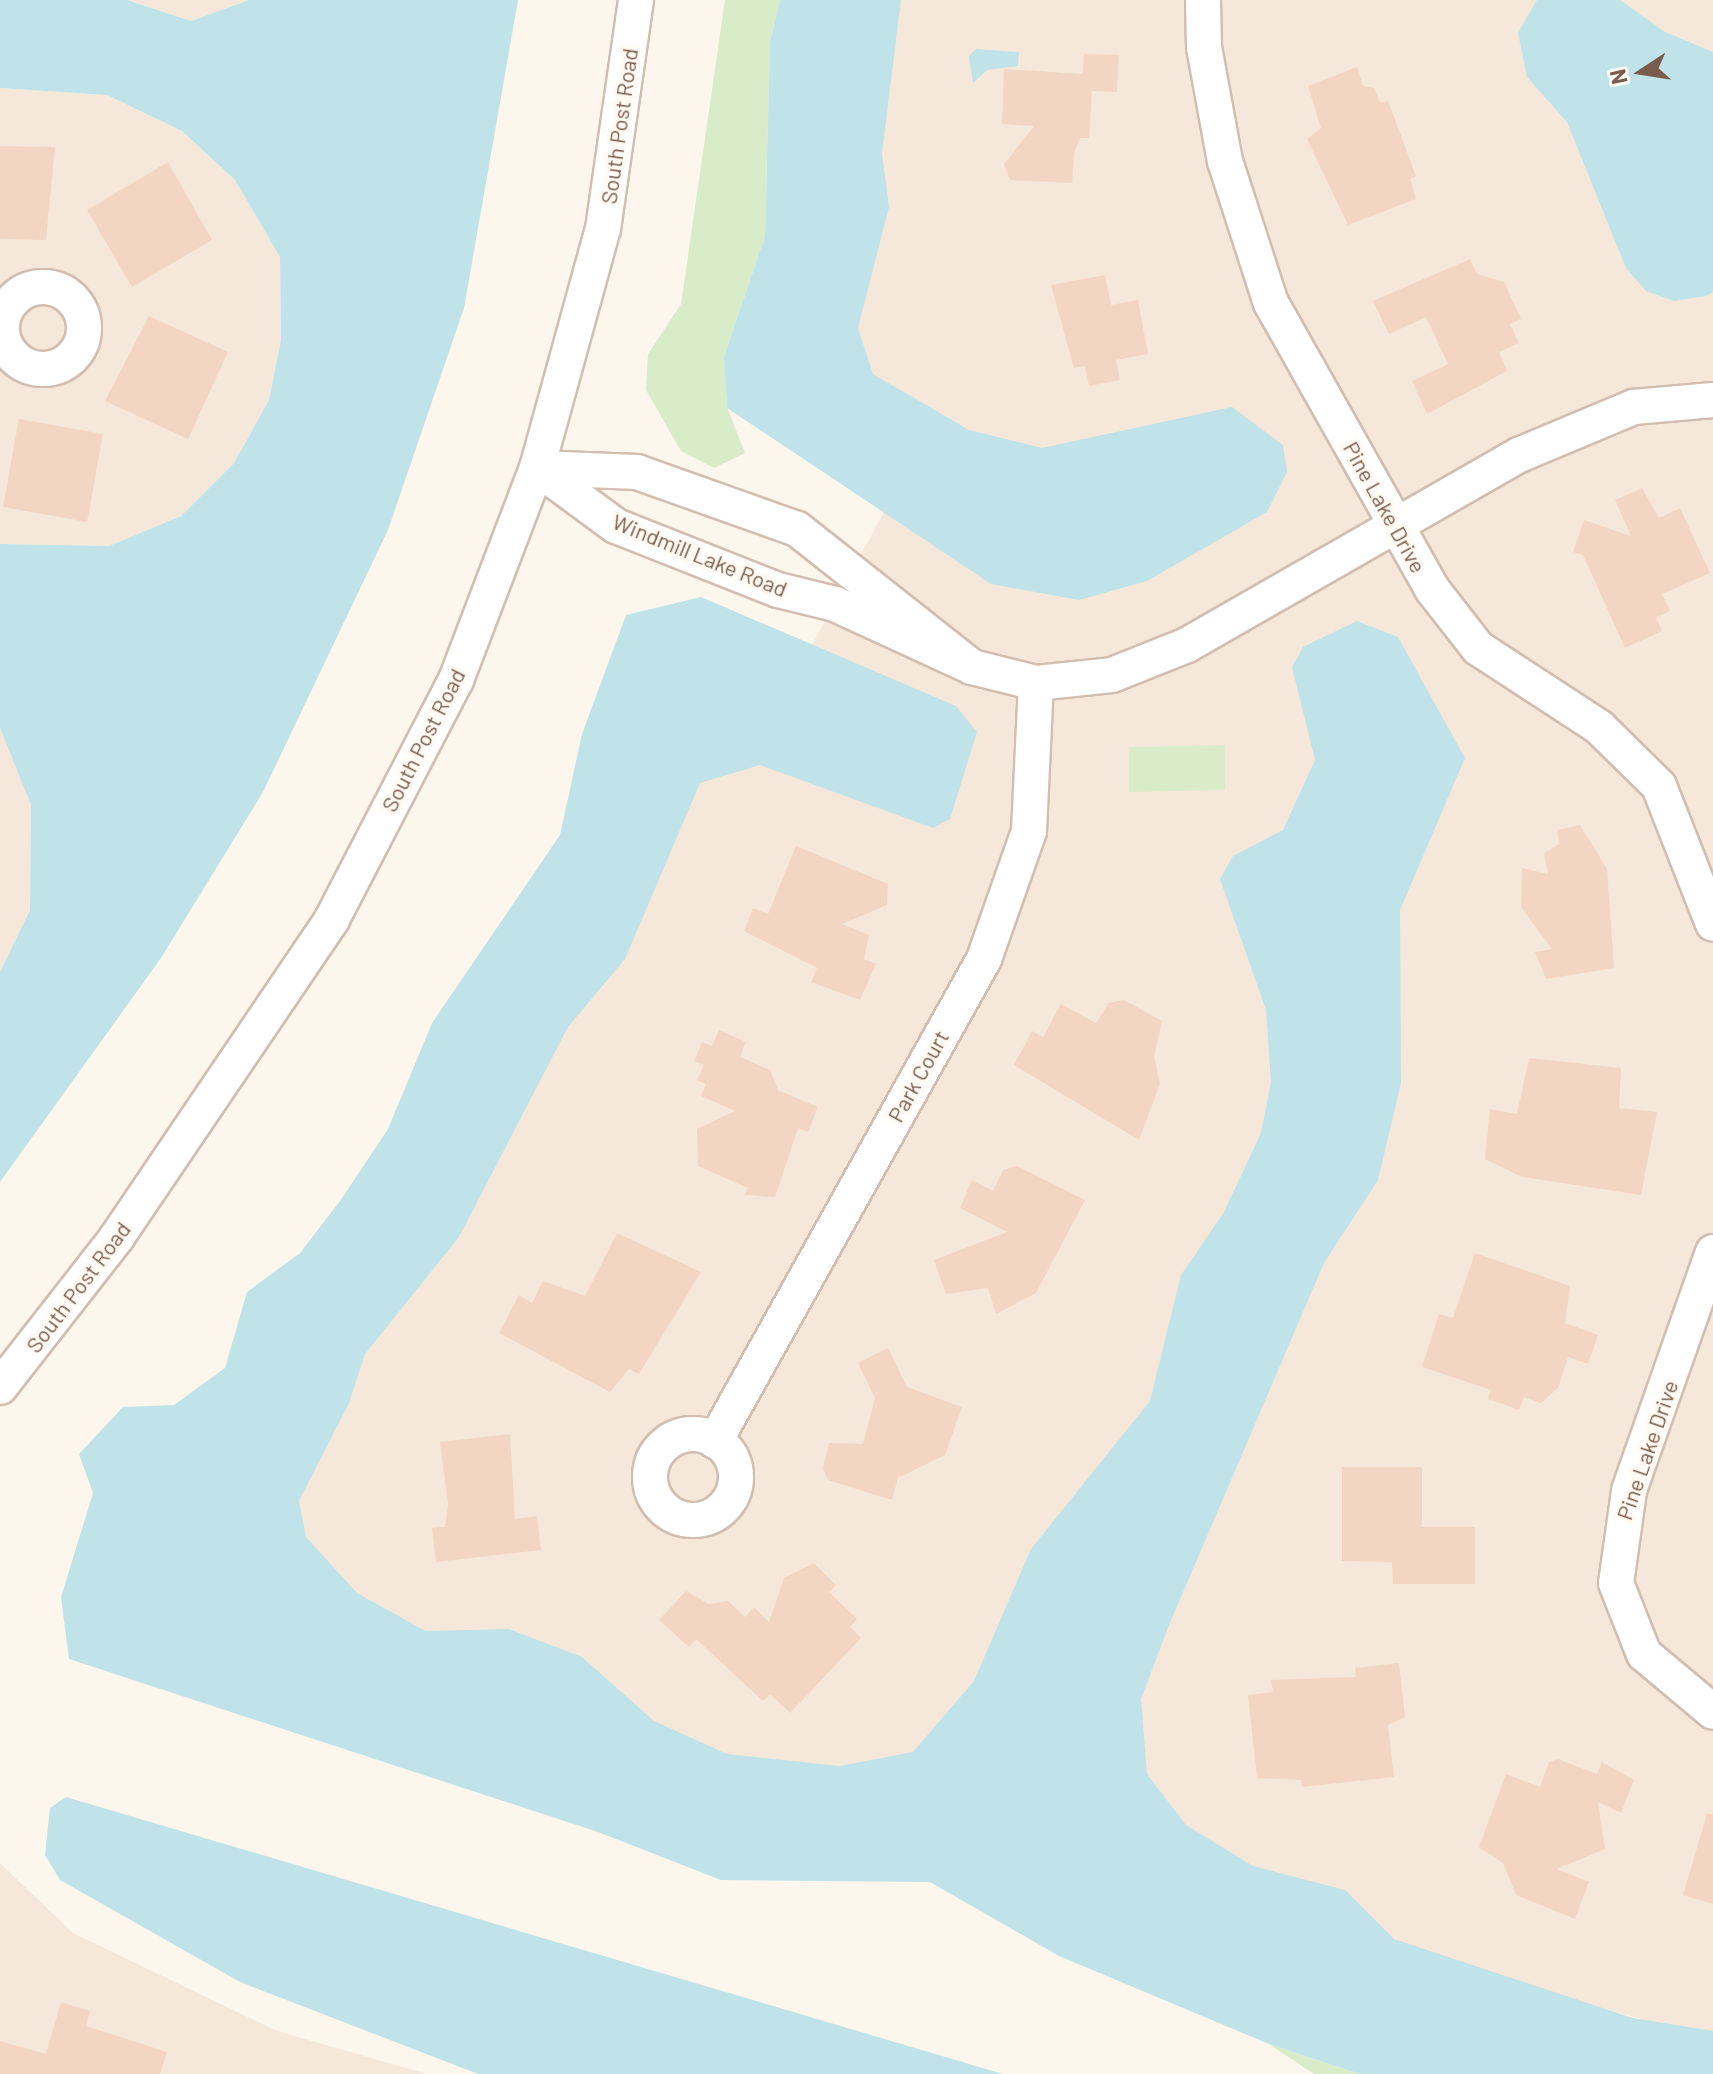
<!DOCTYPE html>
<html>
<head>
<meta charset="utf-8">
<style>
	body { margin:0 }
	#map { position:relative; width:1713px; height:2074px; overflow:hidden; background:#fdf6ec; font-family:Barlow,sans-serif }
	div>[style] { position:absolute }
	.residential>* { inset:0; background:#f5e8da }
	.green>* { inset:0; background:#d8ecc9 }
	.water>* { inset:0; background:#bfe3e8 }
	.building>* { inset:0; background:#f3d5c3 }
	.roads { filter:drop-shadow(2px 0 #d1beb0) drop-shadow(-2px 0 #d1beb0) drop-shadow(0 2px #d1beb0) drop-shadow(0 -2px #d1beb0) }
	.minor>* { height:34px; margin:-17px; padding:0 17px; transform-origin:17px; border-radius:17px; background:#fff }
	.minor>.ring { margin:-17px; padding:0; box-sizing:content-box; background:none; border:34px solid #fff; border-radius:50% }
	span { translate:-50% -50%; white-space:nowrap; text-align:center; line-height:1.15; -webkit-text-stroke:8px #fffaf3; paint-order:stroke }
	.street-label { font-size:22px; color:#7a5c4d }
	.north { position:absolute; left:1601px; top:32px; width:80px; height:80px; -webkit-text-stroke:6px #fffaf3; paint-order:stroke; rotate:258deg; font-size:22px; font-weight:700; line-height:32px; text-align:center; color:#7a5c4d }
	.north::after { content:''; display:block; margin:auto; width:28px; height:36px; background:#7a5c4d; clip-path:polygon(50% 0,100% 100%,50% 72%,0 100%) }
</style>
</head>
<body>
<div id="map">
	<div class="residential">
		<i style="clip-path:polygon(127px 0,249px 0,191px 21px)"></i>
		<i style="clip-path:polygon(880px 0,1713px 0,1713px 2040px,727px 1754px,426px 1631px,357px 1593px,272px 1516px,688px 767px,812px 645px,884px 512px,858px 329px)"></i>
		<i style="clip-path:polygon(0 88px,107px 95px,182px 131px,235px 180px,280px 257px,281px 339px,269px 400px,234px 463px,181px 516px,109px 546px,0 544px)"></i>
		<i style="clip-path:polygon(0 728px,31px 805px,30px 910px,0 972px)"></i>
		<i style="clip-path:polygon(0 1863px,73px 1933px,277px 2031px,427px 2074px,0 2074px)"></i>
	</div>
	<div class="green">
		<i style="clip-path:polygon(725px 0,780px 0,770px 42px,765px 236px,724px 357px,727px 407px,745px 453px,714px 468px,681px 451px,646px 390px,648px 354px,681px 304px)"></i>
		<i style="clip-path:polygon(1225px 745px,1225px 790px,1129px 792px,1129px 747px)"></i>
		<i style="clip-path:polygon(1269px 2044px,1360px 2074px,1314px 2074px)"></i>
	</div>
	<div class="water">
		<i style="clip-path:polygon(0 0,127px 0,191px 21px,249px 0,518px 0,464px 308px,388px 530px,263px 792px,161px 958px,0 1182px,0 972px,30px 910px,31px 805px,0 728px,0 544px,109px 546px,181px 516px,234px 463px,269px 400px,281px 339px,280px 257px,235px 180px,182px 131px,107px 95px,0 88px)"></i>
		<i style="clip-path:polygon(780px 0,901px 0,882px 153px,889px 207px,858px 328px,873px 374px,969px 430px,1042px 448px,1232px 407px,1283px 445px,1287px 472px,1267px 512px,1147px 581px,1079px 600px,991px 584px,727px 408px,724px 357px,765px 236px,770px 42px)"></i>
		<i style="clip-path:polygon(1537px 0,1620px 0,1665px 32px,1713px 52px,1713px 292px,1706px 296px,1674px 301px,1646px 291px,1626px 268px,1567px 122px,1527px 77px,1518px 33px)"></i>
		<i style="clip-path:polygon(976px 49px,1019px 52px,1018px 66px,987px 70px,973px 83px,969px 56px)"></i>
		<i style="clip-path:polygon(701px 597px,956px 706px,977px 732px,950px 819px,933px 828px,760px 765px,700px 783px,625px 959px,568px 1027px,459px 1237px,365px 1354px,349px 1403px,299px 1501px,306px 1537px,357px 1593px,426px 1631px,509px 1629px,582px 1657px,654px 1721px,727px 1754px,840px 1766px,913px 1752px,974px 1681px,1031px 1549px,1150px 1401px,1181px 1275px,1224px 1212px,1261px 1133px,1271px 1082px,1266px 1010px,1220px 879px,1233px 856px,1283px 830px,1315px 760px,1292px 667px,1303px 647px,1357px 621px,1398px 637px,1465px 758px,1400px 910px,1401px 1083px,1378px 1180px,1324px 1263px,1169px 1625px,1141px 1699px,1147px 1774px,1186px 1825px,1253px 1866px,1345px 1890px,1394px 1939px,1633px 2018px,1713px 2031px,1713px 2074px,1360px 2074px,1269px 2044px,1059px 1956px,930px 1882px,721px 1880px,598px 1832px,69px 1659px,61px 1597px,93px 1493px,79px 1454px,123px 1407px,174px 1405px,225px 1368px,247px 1292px,300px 1253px,340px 1201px,388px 1129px,432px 1023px,560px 835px,582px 734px,626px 615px)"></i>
		<i style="clip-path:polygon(66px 1797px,1003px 2074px,478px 2074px,240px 1982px,60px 1880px,45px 1855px,50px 1808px)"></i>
	</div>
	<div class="building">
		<i style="clip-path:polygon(1084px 54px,1119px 55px,1117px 92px,1092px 91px,1089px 138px,1080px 138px,1074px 153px,1072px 183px,1010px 180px,1004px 164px,1034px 126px,1002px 124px,1004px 69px,1083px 74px)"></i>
		<i style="clip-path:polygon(1357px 67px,1363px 86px,1374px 88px,1380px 103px,1388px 101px,1416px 176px,1410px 179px,1416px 199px,1348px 225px,1307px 139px,1321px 128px,1308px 86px)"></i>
		<i style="clip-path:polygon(0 146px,55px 147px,46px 240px,0 239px)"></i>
		<i style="clip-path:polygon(168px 162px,212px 240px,132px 287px,87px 210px)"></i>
		<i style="clip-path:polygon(1470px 259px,1477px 274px,1504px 282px,1521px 319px,1510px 324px,1519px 343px,1499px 352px,1507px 371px,1427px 414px,1412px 381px,1448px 364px,1426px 317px,1389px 334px,1373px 301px)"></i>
		<i style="clip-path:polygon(1105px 275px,1111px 305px,1138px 300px,1148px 354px,1116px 360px,1120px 380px,1089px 386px,1085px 366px,1074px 368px,1051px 285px)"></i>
		<i style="clip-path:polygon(149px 316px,228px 352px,188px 439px,105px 401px)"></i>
		<i style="clip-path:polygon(19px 419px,103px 434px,87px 522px,3px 507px)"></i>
		<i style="clip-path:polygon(1642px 488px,1659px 518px,1680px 508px,1710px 573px,1662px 594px,1670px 611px,1656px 617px,1662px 631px,1625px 648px,1583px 555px,1573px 552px,1584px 520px,1631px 536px,1615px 500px)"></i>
		<i style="clip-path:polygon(1580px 825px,1607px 869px,1614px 968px,1546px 979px,1535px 952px,1552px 949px,1521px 907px,1522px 868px,1548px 874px,1544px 853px,1559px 844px,1557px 830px)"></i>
		<i style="clip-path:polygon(796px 846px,888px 884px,887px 905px,842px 924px,869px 935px,864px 959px,876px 964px,860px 1000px,811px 982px,817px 968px,744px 931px,753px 908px,768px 914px)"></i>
		<i style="clip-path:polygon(1124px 1000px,1162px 1021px,1154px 1056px,1160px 1084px,1139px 1140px,1014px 1065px,1032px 1031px,1043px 1037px,1061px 1004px,1096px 1023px,1109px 1003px)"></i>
		<i style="clip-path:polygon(719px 1030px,746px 1042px,740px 1057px,770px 1070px,778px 1090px,818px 1107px,808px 1132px,798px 1128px,775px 1197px,745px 1195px,748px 1188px,698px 1166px,697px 1129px,735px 1111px,701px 1096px,706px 1084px,697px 1080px,704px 1065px,694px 1061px,702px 1042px,712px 1046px)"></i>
		<i style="clip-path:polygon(1529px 1058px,1621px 1068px,1619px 1108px,1657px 1112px,1641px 1195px,1522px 1177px,1485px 1159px,1490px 1109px,1517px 1114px)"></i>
		<i style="clip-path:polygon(1017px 1166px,1085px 1200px,1036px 1293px,996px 1314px,988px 1288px,946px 1294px,934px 1260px,1007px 1232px,960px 1208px,972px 1180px,993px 1191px,1003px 1170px)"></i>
		<i style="clip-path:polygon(617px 1233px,701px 1272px,639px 1374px,629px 1369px,610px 1392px,499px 1333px,519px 1295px,532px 1303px,543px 1281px,585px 1296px)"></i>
		<i style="clip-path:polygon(1475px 1253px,1570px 1286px,1565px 1323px,1598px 1335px,1588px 1364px,1568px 1357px,1558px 1388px,1541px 1403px,1524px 1397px,1519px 1410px,1488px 1399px,1491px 1390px,1422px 1367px,1439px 1314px,1453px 1318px)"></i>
		<i style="clip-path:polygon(888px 1348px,907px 1387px,962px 1407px,945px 1455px,898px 1478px,892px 1500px,828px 1480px,823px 1468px,829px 1443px,863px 1444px,875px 1398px,858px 1363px)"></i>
		<i style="clip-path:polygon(510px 1434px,515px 1519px,537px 1516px,541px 1550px,436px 1562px,432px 1528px,445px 1527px,448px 1504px,440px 1442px)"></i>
		<i style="clip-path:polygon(1342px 1467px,1422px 1467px,1422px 1527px,1475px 1527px,1475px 1584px,1393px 1584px,1392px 1562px,1342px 1561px)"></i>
		<i style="clip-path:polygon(814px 1563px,836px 1585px,829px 1592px,857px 1619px,850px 1627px,861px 1638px,790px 1713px,770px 1694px,763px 1701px,696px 1639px,689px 1647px,659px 1620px,686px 1591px,709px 1604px,728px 1601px,745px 1617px,754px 1607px,769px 1622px,784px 1578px)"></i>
		<i style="clip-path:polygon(1399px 1663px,1405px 1717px,1388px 1725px,1394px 1777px,1302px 1787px,1301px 1780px,1257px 1778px,1248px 1695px,1273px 1692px,1271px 1680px,1356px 1677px,1355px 1668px)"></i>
		<i style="clip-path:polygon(1558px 1759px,1597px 1774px,1602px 1762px,1634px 1780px,1621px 1813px,1598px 1802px,1605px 1849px,1557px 1869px,1589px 1882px,1575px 1919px,1516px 1895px,1503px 1863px,1479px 1847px,1506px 1774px,1540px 1787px,1549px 1762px)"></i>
		<i style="clip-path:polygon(1707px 1814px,1713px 1814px,1713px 1904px,1683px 1895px)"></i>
		<i style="clip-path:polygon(61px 2002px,90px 2011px,86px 2026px,167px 2052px,160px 2074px,0 2074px,0 2041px,46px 2054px)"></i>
	</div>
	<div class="roads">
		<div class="minor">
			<i style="left:1203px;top:0;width:47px;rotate:88.8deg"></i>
			<i style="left:1204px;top:47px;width:116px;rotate:79.6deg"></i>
			<i style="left:1225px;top:161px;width:149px;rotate:72.1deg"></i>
			<i style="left:1271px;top:303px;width:328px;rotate:60.6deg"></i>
			<i style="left:1432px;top:589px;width:75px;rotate:52.1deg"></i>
			<i style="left:1478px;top:648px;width:145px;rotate:33.1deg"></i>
			<i style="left:1599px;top:727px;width:84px;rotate:44.5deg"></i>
			<i style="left:1659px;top:786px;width:148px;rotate:68.6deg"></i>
			<i class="ring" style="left:2px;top:287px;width:48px;height:48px"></i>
			<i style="left:972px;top:667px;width:223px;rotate:-141.7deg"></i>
			<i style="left:797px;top:529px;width:170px;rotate:-160.4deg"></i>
			<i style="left:637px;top:472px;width:100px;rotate:-177.7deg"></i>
			<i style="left:537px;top:468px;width:98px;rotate:36.3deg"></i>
			<i style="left:616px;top:526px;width:174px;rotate:21.6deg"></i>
			<i style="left:778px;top:590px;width:59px;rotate:13.8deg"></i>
			<i style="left:835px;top:604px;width:151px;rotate:24.7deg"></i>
			<i style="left:972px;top:667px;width:66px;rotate:14deg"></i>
			<i style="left:1036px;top:683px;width:76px;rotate:-6deg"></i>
			<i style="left:1112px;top:675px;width:81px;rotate:-21.8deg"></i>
			<i style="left:1187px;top:645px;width:383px;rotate:-29.8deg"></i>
			<i style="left:1519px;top:455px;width:125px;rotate:-22.7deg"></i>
			<i style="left:1634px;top:407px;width:79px;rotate:-5.1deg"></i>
			<i style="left:1713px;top:1252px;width:253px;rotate:109.4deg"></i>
			<i style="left:1629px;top:1491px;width:93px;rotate:98deg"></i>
			<i style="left:1616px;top:1583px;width:76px;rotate:68.5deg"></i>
			<i style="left:1644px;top:1654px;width:90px;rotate:40deg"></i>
			<i style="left:0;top:1387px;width:190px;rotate:-52deg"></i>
			<i style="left:117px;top:1237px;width:384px;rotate:-55.9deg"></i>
			<i style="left:332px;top:919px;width:269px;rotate:-62.6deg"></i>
			<i style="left:456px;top:680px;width:227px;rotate:-69.1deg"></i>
			<i style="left:537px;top:468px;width:248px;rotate:-74.6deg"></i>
			<i style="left:603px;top:229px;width:231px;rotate:-81.8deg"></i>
			<i class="ring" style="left:650px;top:1434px;width:52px;height:52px"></i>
			<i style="left:715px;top:1441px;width:552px;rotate:-60.83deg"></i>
			<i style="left:984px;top:959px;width:136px;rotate:-70.6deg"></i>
			<i style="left:1029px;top:831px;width:148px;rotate:-87.3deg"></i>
		</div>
	</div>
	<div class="street-label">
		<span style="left:619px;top:126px;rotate:-82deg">South Post Road</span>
		<span style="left:1385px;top:507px;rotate:61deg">Pine Lake Drive</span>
		<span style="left:700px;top:555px;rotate:22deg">Windmill Lake Road</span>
		<span style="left:423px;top:740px;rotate:-63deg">South Post Road</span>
		<span style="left:918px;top:1076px;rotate:-61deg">Park Court</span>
		<span style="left:78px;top:1287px;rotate:-53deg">South Post Road</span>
		<span style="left:1647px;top:1450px;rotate:-71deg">Pine Lake Drive</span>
	</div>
	<div class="north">N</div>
</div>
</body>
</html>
